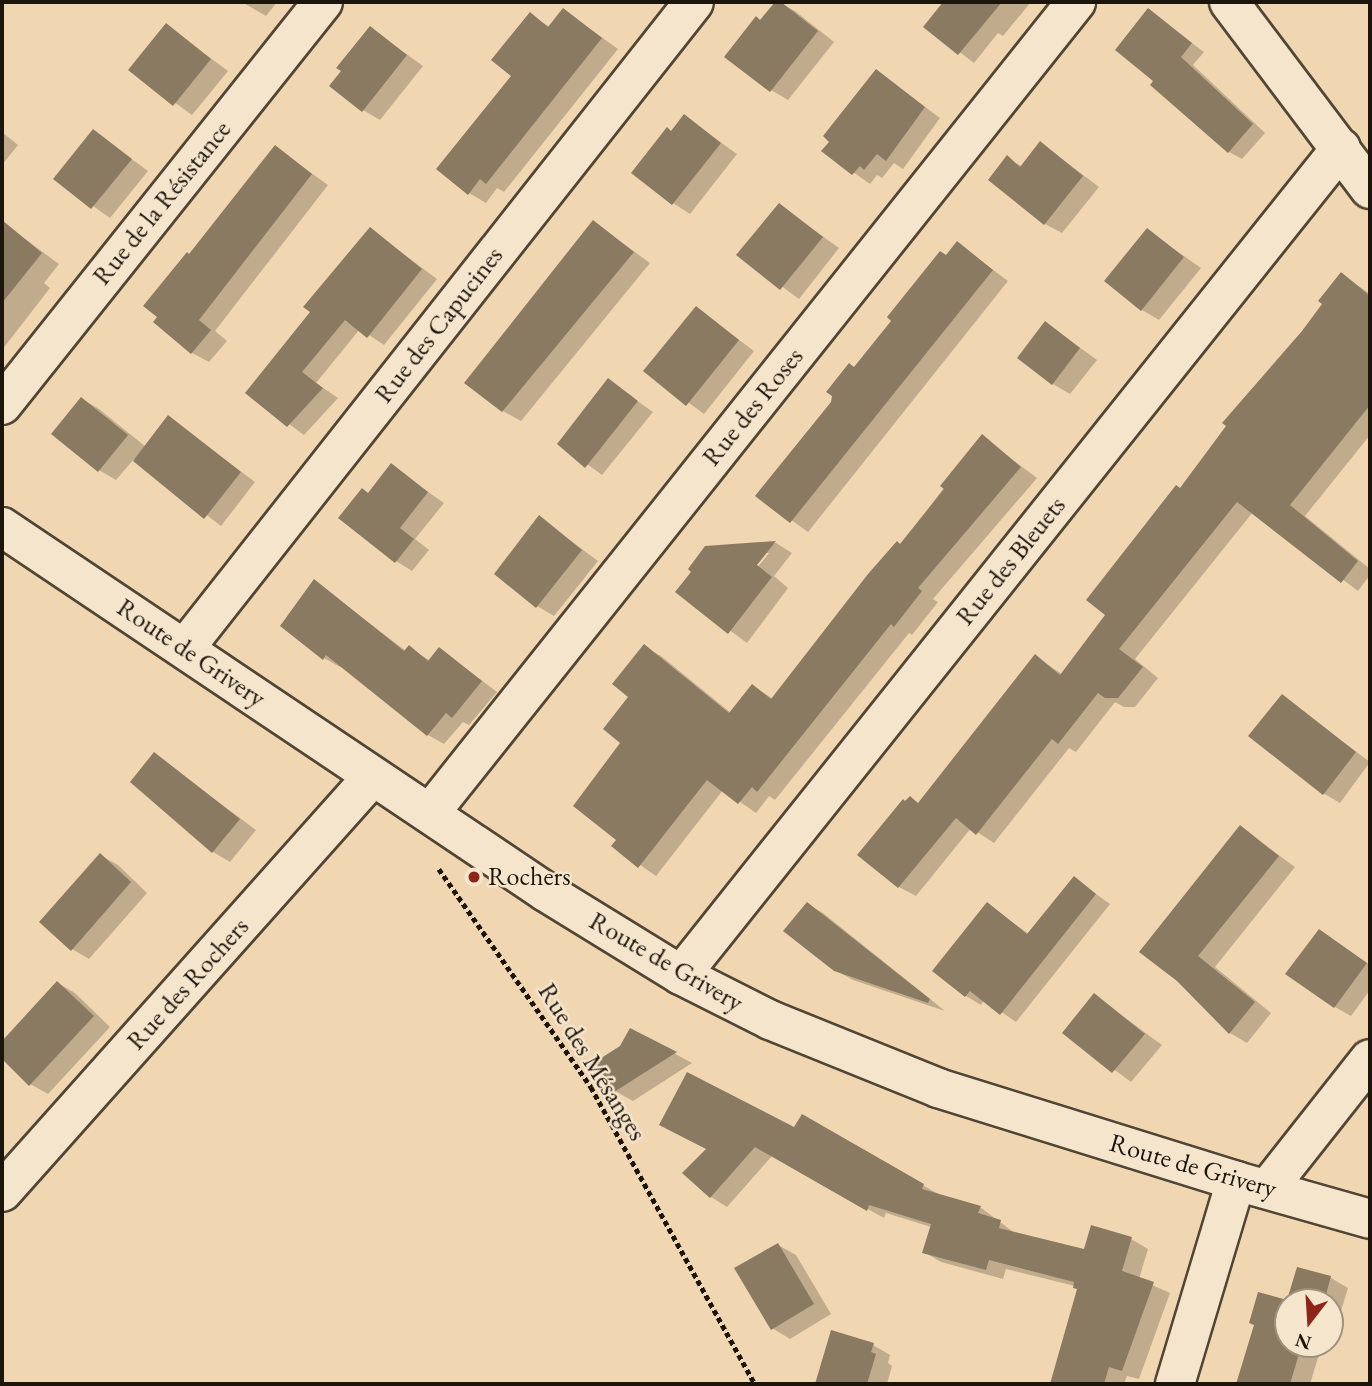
<!DOCTYPE html>
<html>
<head>
<meta charset="utf-8">
<style>
	body { margin:0 }
	#map { position:relative; width:1372px; height:1386px; overflow:hidden; background:#f0d7b1; font-family:"EB Garamond",serif }
	div>[style] { position:absolute }
	.shadow>* { inset:0; background:#0003 }
	.building>* { inset:0; background:#8a7a62 }
	.path>* { height:4.5px; margin-top:-2.25px; transform-origin:0; background:repeating-linear-gradient(90deg,#1c150c 0 5px,transparent 0 8.5px) }
	.roads { filter:drop-shadow(2px 0 #514635) drop-shadow(-2px 0 #514635) drop-shadow(0 2px #514635) drop-shadow(0 -2px #514635) }
	.minor>* { height:38px; margin:-19px; padding:0 19px; transform-origin:19px; border-radius:19px; background:#f5e5cc }
	.tertiary>* { height:38px; margin:-19px; padding:0 19px; transform-origin:19px; border-radius:19px; background:#f5e5cc }
	.dots>* { width:19px; height:19px; translate:-50% -50%; box-sizing:border-box; border:4px solid #f5e5cc; border-radius:50% }
	span { translate:-50% -50%; white-space:nowrap; text-align:center; line-height:1.15; -webkit-text-stroke:5px #f5e5cc; paint-order:stroke }
	.street-label { font-size:26px; color:#1c150c }
	.poi-label { font-size:26px; color:#1c150c }
	.left { translate:0 -50%; text-align:left }
	.frame { position:absolute; inset:0; border:4px solid #1c150c; pointer-events:none }
	.north { position:absolute; left:1274px; top:1288px; width:70px; height:70px; box-sizing:border-box; background:#f5e5cc; border:2px solid #9e927f; border-radius:50%; rotate:197deg; font-size:19px; font-weight:700; line-height:28px; text-align:center; color:#1c150c }
	.north::after { content:''; display:block; margin:auto; width:24px; height:32px; background:#8f2418; clip-path:polygon(50% 0,100% 100%,50% 72%,0 100%) }
</style>
</head>
<body>
<div id="map">
	<div class="shadow">
		<i style="clip-path:polygon(242px 2px,277px 2px,266px 16px)"></i>
		<i style="clip-path:polygon(777px 2px,795px 11px,834px 42px,788px 100px,771px 90px,761px 21px)"></i>
		<i style="clip-path:polygon(944px 2px,1031px 2px,1003px 36px,998px 33px,974px 63px,925px 26px)"></i>
		<i style="clip-path:polygon(564px 10px,618px 49px,504px 192px,497px 188px,486px 203px,469px 193px,513px 75px,530px 15px,550px 27px)"></i>
		<i style="clip-path:polygon(1148px 10px,1204px 52px,1193px 65px,1265px 133px,1242px 159px,1229px 152px,1156px 81px)"></i>
		<i style="clip-path:polygon(166px 25px,228px 71px,192px 115px,130px 70px)"></i>
		<i style="clip-path:polygon(370px 28px,423px 66px,380px 120px,363px 110px)"></i>
		<i style="clip-path:polygon(877px 71px,940px 118px,903px 169px,894px 163px,882px 178px,877px 175px,870px 184px,823px 151px)"></i>
		<i style="clip-path:polygon(684px 116px,737px 154px,690px 214px,673px 203px,672px 132px)"></i>
		<i style="clip-path:polygon(93px 131px,148px 171px,110px 218px,55px 179px)"></i>
		<i style="clip-path:polygon(2px 132px,18px 145px,2px 165px)"></i>
		<i style="clip-path:polygon(1041px 143px,1099px 187px,1062px 233px,1045px 224px,1007px 158px,1023px 167px)"></i>
		<i style="clip-path:polygon(275px 147px,328px 185px,215px 331px,227px 341px,209px 362px,192px 353px,190px 256px)"></i>
		<i style="clip-path:polygon(779px 205px,839px 248px,799px 299px,739px 255px)"></i>
		<i style="clip-path:polygon(2px 222px,59px 264px,44px 283px,50px 288px,2px 350px)"></i>
		<i style="clip-path:polygon(593px 222px,650px 263px,521px 421px,503px 411px)"></i>
		<i style="clip-path:polygon(370px 229px,437px 279px,384px 345px,360px 329px,316px 383px,338px 398px,304px 435px,247px 393px,312px 312px)"></i>
		<i style="clip-path:polygon(1147px 230px,1201px 268px,1159px 320px,1142px 310px)"></i>
		<i style="clip-path:polygon(957px 243px,1008px 281px,808px 532px,758px 496px)"></i>
		<i style="clip-path:polygon(1342px 274px,1370px 294px,1370px 435px,1305px 516px,1370px 569px,1370px 575px,1358px 591px,1253px 512px,1135px 659px,1158px 678px,1135px 707px,1124px 707px,1115px 702px,1076px 752px,1069px 748px,994px 843px,971px 828px,916px 896px,899px 887px,860px 855px,910px 798px,920px 804px,1035px 657px,1062px 674px,1107px 615px,1180px 490px,1324px 304px)"></i>
		<i style="clip-path:polygon(696px 308px,754px 351px,704px 414px,646px 371px)"></i>
		<i style="clip-path:polygon(1046px 323px,1097px 360px,1070px 394px,1053px 384px)"></i>
		<i style="clip-path:polygon(609px 381px,653px 412px,602px 475px,560px 444px)"></i>
		<i style="clip-path:polygon(82px 399px,99px 409px,146px 447px,168px 417px,255px 482px,221px 526px,134px 459px,116px 480px,99px 470px)"></i>
		<i style="clip-path:polygon(982px 437px,1037px 478px,933px 599px,938px 602px,912px 635px,909px 633px,775px 800px,769px 796px,756px 813px,723px 790px,656px 876px,613px 846px,618px 840px,623px 743px,644px 647px,661px 656px,731px 713px,753px 686px,773px 699px,901px 545px)"></i>
		<i style="clip-path:polygon(391px 466px,444px 503px,415px 539px,429px 550px,412px 571px,396px 561px,369px 494px)"></i>
		<i style="clip-path:polygon(540px 518px,598px 561px,554px 616px,537px 606px)"></i>
		<i style="clip-path:polygon(evenodd,776px 543px,792px 553px,774px 576px,788px 588px,747px 643px,678px 592px,706px 548px,776px 543px,765px 553px,769px 553px,753px 573px,750px 571px,765px 553px)"></i>
		<i style="clip-path:polygon(315px 582px,406px 651px,409px 648px,431px 661px,440px 649px,497px 692px,469px 725px,463px 722px,444px 744px,428px 735px,342px 665px,340px 667px,324px 658px)"></i>
		<i style="clip-path:polygon(1282px 696px,1370px 762px,1340px 803px,1323px 793px)"></i>
		<i style="clip-path:polygon(155px 755px,256px 830px,230px 862px,213px 852px,132px 782px)"></i>
		<i style="clip-path:polygon(1240px 827px,1295px 867px,1215px 967px,1271px 1013px,1247px 1043px,1230px 1033px,1178px 980px)"></i>
		<i style="clip-path:polygon(100px 855px,118px 865px,147px 893px,89px 959px,72px 949px)"></i>
		<i style="clip-path:polygon(1075px 879px,1110px 904px,1016px 1022px,984px 1000px,981px 1005px,966px 996px,934px 971px,987px 904px,1029px 934px)"></i>
		<i style="clip-path:polygon(807px 904px,823px 913px,945px 1011px,853px 980px,835px 970px)"></i>
		<i style="clip-path:polygon(1319px 931px,1370px 965px,1370px 990px,1351px 1016px,1335px 1007px)"></i>
		<i style="clip-path:polygon(58px 983px,75px 993px,110px 1027px,48px 1094px,30px 1084px,2px 1057px,2px 1043px)"></i>
		<i style="clip-path:polygon(1094px 995px,1162px 1045px,1131px 1082px,1064px 1032px)"></i>
		<i style="clip-path:polygon(631px 1030px,692px 1063px,633px 1101px,615px 1091px,622px 1047px)"></i>
		<i style="clip-path:polygon(802px 1116px,940px 1195px,980px 1207px,1016px 1234px,1085px 1251px,1092px 1227px,1131px 1239px,1148px 1249px,1139px 1279px,1170px 1293px,1139px 1379px,1127px 1376px,1124px 1384px,1057px 1384px,1079px 1290px,1075px 1286px,1006px 1269px,1003px 1279px,941px 1262px,924px 1252px,931px 1227px,886px 1213px,884px 1218px,772px 1156px,727px 1207px,711px 1197px,685px 1173px,795px 1129px)"></i>
		<i style="clip-path:polygon(778px 1245px,796px 1255px,831px 1314px,790px 1339px,772px 1328px)"></i>
		<i style="clip-path:polygon(1298px 1269px,1331px 1278px,1348px 1288px,1329px 1350px,1321px 1348px,1310px 1384px,1238px 1384px,1256px 1325px,1288px 1302px,1288px 1344px,1330px 1344px,1330px 1302px,1288px 1302px)"></i>
		<i style="clip-path:polygon(832px 1332px,873px 1345px,890px 1355px,888px 1363px,892px 1366px,887px 1384px,817px 1384px)"></i>
	</div>
	<div class="building">
		<i style="clip-path:polygon(775px 2px,781px 2px,818px 31px,770px 92px,724px 57px,756px 16px,760px 20px)"></i>
		<i style="clip-path:polygon(943px 2px,1002px 2px,958px 55px,923px 27px)"></i>
		<i style="clip-path:polygon(563px 8px,602px 38px,486px 184px,480px 179px,468px 195px,436px 169px,511px 76px,491px 60px,530px 12px,548px 27px)"></i>
		<i style="clip-path:polygon(1148px 8px,1192px 43px,1181px 57px,1253px 124px,1228px 153px,1150px 85px,1153px 81px,1115px 50px)"></i>
		<i style="clip-path:polygon(166px 23px,211px 59px,173px 106px,128px 70px)"></i>
		<i style="clip-path:polygon(370px 26px,407px 55px,362px 112px,329px 86px,341px 71px,336px 68px)"></i>
		<i style="clip-path:polygon(876px 69px,925px 107px,886px 161px,877px 154px,864px 170px,860px 166px,852px 175px,821px 151px,829px 142px,823px 136px)"></i>
		<i style="clip-path:polygon(684px 114px,721px 143px,672px 205px,631px 173px,667px 127px,671px 131px)"></i>
		<i style="clip-path:polygon(93px 129px,132px 159px,91px 209px,53px 179px)"></i>
		<i style="clip-path:polygon(1040px 141px,1083px 176px,1044px 225px,988px 180px,1007px 155px,1020px 167px)"></i>
		<i style="clip-path:polygon(275px 145px,312px 174px,199px 320px,211px 330px,191px 354px,153px 322px,157px 317px,143px 306px,187px 252px,189px 254px)"></i>
		<i style="clip-path:polygon(779px 203px,823px 237px,780px 290px,736px 255px)"></i>
		<i style="clip-path:polygon(2px 220px,42px 253px,2px 303px)"></i>
		<i style="clip-path:polygon(593px 220px,634px 252px,502px 412px,464px 383px)"></i>
		<i style="clip-path:polygon(370px 227px,422px 269px,367px 338px,345px 320px,302px 372px,323px 388px,287px 427px,245px 393px,310px 312px,303px 307px)"></i>
		<i style="clip-path:polygon(1147px 228px,1184px 257px,1141px 311px,1104px 281px)"></i>
		<i style="clip-path:polygon(957px 241px,993px 270px,790px 523px,755px 496px,831px 402px,832px 396px,826px 392px,849px 363px,854px 367px,891px 321px,887px 317px,940px 251px,946px 255px)"></i>
		<i style="clip-path:polygon(1341px 272px,1370px 296px,1370px 405px,1290px 505px,1358px 561px,1341px 583px,1237px 502px,1119px 649px,1143px 667px,1118px 698px,1105px 698px,1098px 693px,1058px 744px,1052px 739px,976px 835px,956px 818px,898px 888px,857px 855px,903px 799px,905px 801px,910px 796px,918px 803px,1035px 654px,1060px 675px,1105px 615px,1086px 600px,1176px 485px,1180px 488px,1226px 426px,1222px 423px,1302px 331px,1322px 304px,1318px 301px)"></i>
		<i style="clip-path:polygon(696px 306px,739px 340px,686px 406px,643px 371px)"></i>
		<i style="clip-path:polygon(1045px 321px,1080px 348px,1052px 385px,1017px 358px)"></i>
		<i style="clip-path:polygon(608px 378px,638px 401px,585px 468px,557px 444px)"></i>
		<i style="clip-path:polygon(81px 397px,128px 435px,98px 472px,51px 434px)"></i>
		<i style="clip-path:polygon(168px 415px,241px 472px,204px 519px,133px 461px)"></i>
		<i style="clip-path:polygon(982px 434px,1021px 467px,918px 588px,922px 591px,894px 627px,891px 624px,757px 792px,752px 787px,738px 804px,707px 780px,638px 868px,611px 846px,616px 840px,573px 806px,620px 743px,603px 729px,628px 697px,612px 684px,644px 644px,729px 713px,752px 684px,771px 699px,868px 574px,897px 541px,900px 544px,944px 489px,940px 486px)"></i>
		<i style="clip-path:polygon(391px 463px,428px 492px,400px 528px,414px 539px,395px 563px,338px 518px,362px 488px,368px 493px)"></i>
		<i style="clip-path:polygon(539px 515px,582px 550px,536px 608px,494px 574px)"></i>
		<i style="clip-path:polygon(776px 541px,757px 565px,772px 577px,728px 634px,675px 592px,691px 572px,688px 569px,705px 546px)"></i>
		<i style="clip-path:polygon(314px 579px,404px 651px,409px 645px,428px 661px,439px 647px,482px 681px,452px 718px,446px 713px,427px 736px,326px 655px,323px 660px,280px 626px)"></i>
		<i style="clip-path:polygon(1282px 694px,1356px 752px,1323px 795px,1248px 736px)"></i>
		<i style="clip-path:polygon(154px 752px,240px 819px,212px 853px,130px 782px)"></i>
		<i style="clip-path:polygon(1240px 825px,1279px 856px,1198px 956px,1255px 1002px,1229px 1034px,1177px 981px,1139px 952px)"></i>
		<i style="clip-path:polygon(100px 853px,131px 882px,71px 951px,39px 922px)"></i>
		<i style="clip-path:polygon(1074px 876px,1096px 894px,1000px 1015px,970px 991px,965px 997px,932px 971px,987px 902px,1027px 934px)"></i>
		<i style="clip-path:polygon(807px 902px,930px 999px,928px 1003px,834px 971px,783px 931px)"></i>
		<i style="clip-path:polygon(1319px 929px,1367px 963px,1334px 1008px,1285px 974px)"></i>
		<i style="clip-path:polygon(57px 981px,94px 1016px,29px 1086px,2px 1059px,2px 1041px)"></i>
		<i style="clip-path:polygon(1094px 993px,1145px 1034px,1112px 1073px,1062px 1033px)"></i>
		<i style="clip-path:polygon(630px 1028px,677px 1052px,614px 1092px,595px 1062px,620px 1046px)"></i>
		<i style="clip-path:polygon(687px 1072px,794px 1127px,802px 1114px,924px 1184px,922px 1189px,981px 1206px,978px 1213px,1001px 1220px,999px 1228px,1084px 1249px,1091px 1225px,1132px 1237px,1122px 1271px,1154px 1282px,1122px 1371px,1109px 1367px,1104px 1384px,1050px 1384px,1077px 1289px,1073px 1288px,1074px 1282px,989px 1260px,986px 1270px,922px 1253px,931px 1224px,869px 1205px,867px 1211px,755px 1147px,710px 1198px,682px 1173px,706px 1149px,659px 1125px)"></i>
		<i style="clip-path:polygon(778px 1243px,814px 1304px,771px 1330px,734px 1268px)"></i>
		<i style="clip-path:polygon(1297px 1267px,1331px 1276px,1324px 1302px,1288px 1302px,1288px 1344px,1302px 1344px,1290px 1384px,1236px 1384px,1254px 1325px,1249px 1323px,1258px 1292px,1287px 1300px)"></i>
		<i style="clip-path:polygon(831px 1330px,874px 1343px,871px 1352px,876px 1354px,867px 1384px,815px 1384px)"></i>
	</div>
	<div class="path">
		<i style="left:439px;top:869px;width:266px;rotate:55.1deg"></i>
		<i style="left:591px;top:1087px;width:339px;rotate:61.1deg"></i>
	</div>
	<div class="roads">
		<div class="minor">
			<i style="left:1229px;top:2px;width:234px;rotate:53deg"></i>
			<i style="left:2px;top:405px;width:515px;rotate:-51.46deg"></i>
			<i style="left:185px;top:648px;width:822px;rotate:-51.76deg"></i>
			<i style="left:430px;top:813px;width:1037px;rotate:-51.46deg"></i>
			<i style="left:681px;top:975px;width:1058px;rotate:-51.41deg"></i>
			<i style="left:1268px;top:1188px;width:164px;rotate:-51.7deg"></i>
			<i style="left:2px;top:1192px;width:557px;rotate:-48.27deg"></i>
			<i style="left:1175px;top:1384px;width:212px;rotate:-73.3deg"></i>
		</div>
		<div class="tertiary">
			<i style="left:2px;top:527px;width:655px;rotate:33.86deg"></i>
			<i style="left:546px;top:892px;width:158px;rotate:31.6deg"></i>
			<i style="left:681px;top:975px;width:100px;rotate:26.8deg"></i>
			<i style="left:770px;top:1020px;width:181px;rotate:22deg"></i>
			<i style="left:938px;top:1088px;width:312px;rotate:17.3deg"></i>
			<i style="left:1236px;top:1181px;width:139px;rotate:15.8deg"></i>
		</div>
	</div>
	<div class="dots">
		<i style="left:474px;top:877px;background:#8f2418"></i>
	</div>
	<div class="street-label">
		<span style="left:162px;top:203px;rotate:-51deg">Rue de la Résistance</span>
		<span style="left:439px;top:325px;rotate:-52deg">Rue des Capucines</span>
		<span style="left:753px;top:407px;rotate:-51deg">Rue des Roses</span>
		<span style="left:1011px;top:561px;rotate:-51deg">Rue des Bleuets</span>
		<span style="left:191px;top:653px;rotate:34deg">Route de Grivery</span>
		<span style="left:666px;top:962px;rotate:30deg">Route de Grivery</span>
		<span style="left:188px;top:984px;rotate:-48deg">Rue des Rochers</span>
		<span style="left:592px;top:1062px;rotate:58deg">Rue des Mésanges</span>
		<span style="left:1193px;top:1166px;rotate:16deg">Route de Grivery</span>
	</div>
	<div class="poi-label">
		<span class="left" style="left:488px;top:877px">Rochers</span>
	</div>
	<div class="frame"></div>
	<div class="north">N</div>
</div>
</body>
</html>
